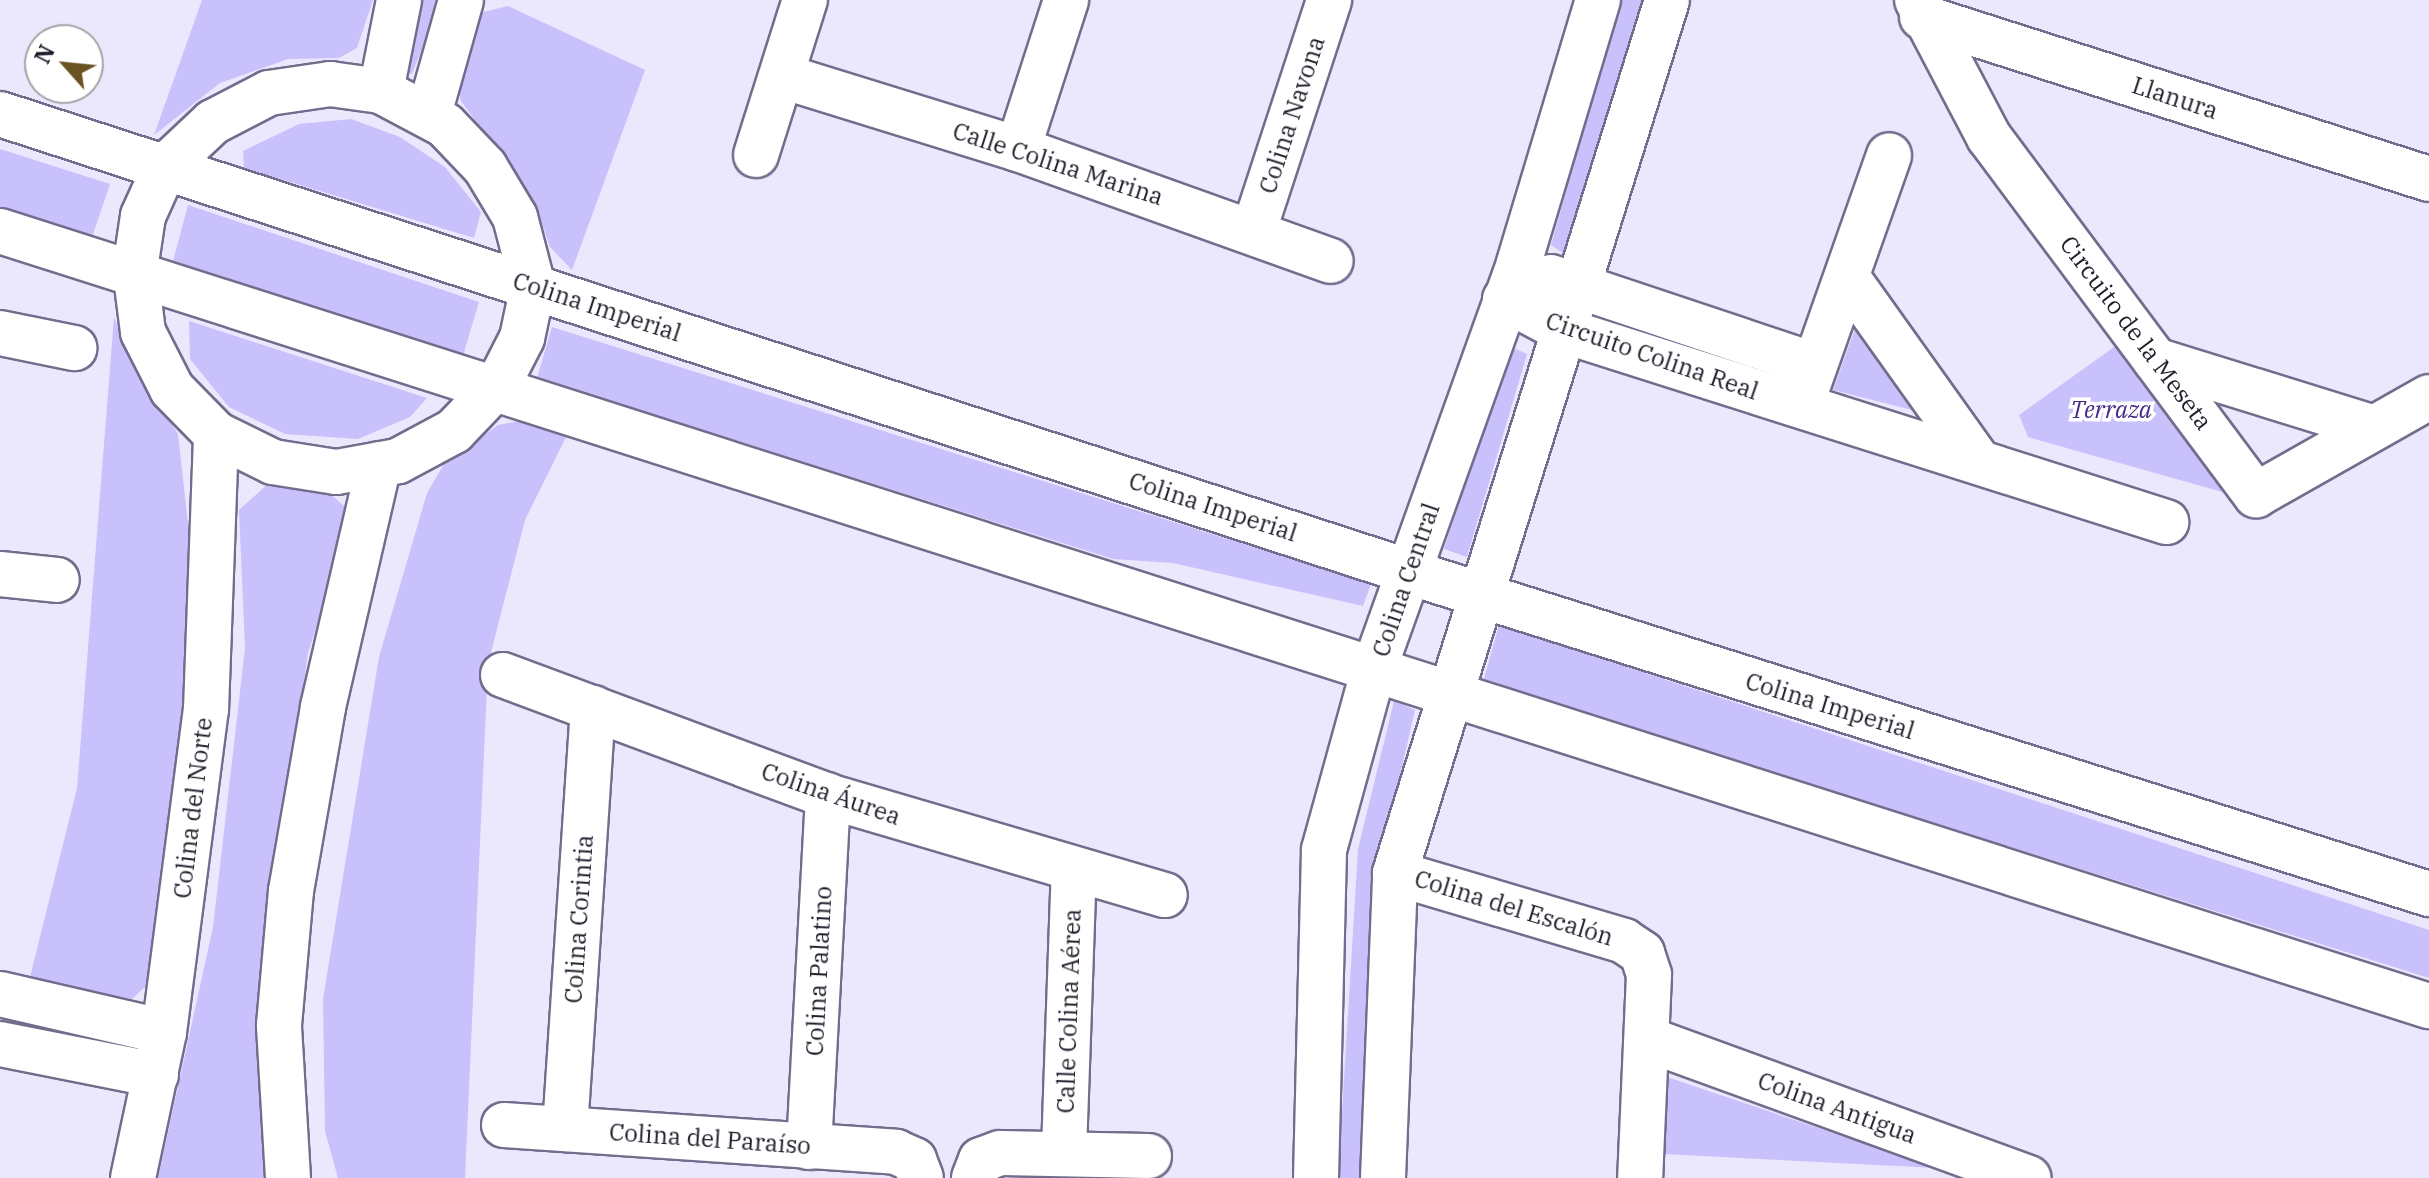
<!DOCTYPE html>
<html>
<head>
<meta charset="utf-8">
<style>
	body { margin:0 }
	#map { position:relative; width:2429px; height:1178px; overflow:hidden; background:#ebe8fd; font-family:"IBM Plex Serif",serif }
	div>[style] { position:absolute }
	.green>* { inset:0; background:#c9c1fc }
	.roads { filter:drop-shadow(2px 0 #726d8c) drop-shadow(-2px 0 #726d8c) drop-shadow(0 2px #726d8c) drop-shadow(0 -2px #726d8c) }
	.minor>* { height:44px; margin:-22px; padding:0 22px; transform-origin:22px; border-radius:22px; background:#fff }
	span { translate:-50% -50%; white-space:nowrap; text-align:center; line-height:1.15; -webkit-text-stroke:7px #fff; paint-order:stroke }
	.street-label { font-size:24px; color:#201e2b }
	.park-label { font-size:24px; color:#462b8a; font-style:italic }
	.north { position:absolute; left:24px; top:24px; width:80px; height:80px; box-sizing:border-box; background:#fff; border:2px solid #a6a5aa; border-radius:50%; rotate:297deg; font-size:22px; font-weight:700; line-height:32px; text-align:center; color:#201e2b }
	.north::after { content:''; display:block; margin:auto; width:28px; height:36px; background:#6b5223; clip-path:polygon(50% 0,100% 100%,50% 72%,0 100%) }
</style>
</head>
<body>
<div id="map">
	<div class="green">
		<i style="clip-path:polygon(202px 0,373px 0,357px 48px,339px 58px,288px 59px,220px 83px,154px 135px)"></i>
		<i style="clip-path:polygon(418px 0,441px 0,412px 74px,392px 71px)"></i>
		<i style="clip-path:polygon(1620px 0,1644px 0,1563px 253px,1551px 245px)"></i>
		<i style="clip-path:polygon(508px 6px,645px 70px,572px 270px,550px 247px,535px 203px,461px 101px,455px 68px,483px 12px)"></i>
		<i style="clip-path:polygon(351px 119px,400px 137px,445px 167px,481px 212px,474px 238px,244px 168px,243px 151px,299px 124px)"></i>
		<i style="clip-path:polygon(0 149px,110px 184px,92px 237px,0 207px)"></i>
		<i style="clip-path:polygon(188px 205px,479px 302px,462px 359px,173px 261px)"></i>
		<i style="clip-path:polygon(114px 317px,131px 361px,178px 434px,191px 551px,182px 750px,164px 903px,146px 986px,132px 999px,29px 981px,77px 788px)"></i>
		<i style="clip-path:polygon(1859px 318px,1916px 411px,1833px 390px)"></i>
		<i style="clip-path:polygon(189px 321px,427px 398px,410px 417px,358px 439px,285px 434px,229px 407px,190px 359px)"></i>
		<i style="clip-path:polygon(552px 327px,1371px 584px,1363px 606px,1173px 563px,1113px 559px,537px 378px)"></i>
		<i style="clip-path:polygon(2121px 342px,2233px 495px,2028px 437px,2019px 415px)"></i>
		<i style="clip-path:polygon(1511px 347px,1527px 354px,1467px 557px,1444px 549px)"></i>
		<i style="clip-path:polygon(541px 417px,574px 421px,525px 520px,488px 664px,465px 1178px,338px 1178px,325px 1131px,323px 999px,379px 657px,427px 493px,444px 464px,498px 425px)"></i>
		<i style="clip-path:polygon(270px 482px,328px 492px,344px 506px,347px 533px,308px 653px,256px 1043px,267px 1178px,158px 1178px,213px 927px,245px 648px,239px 510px)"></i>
		<i style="clip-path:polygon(1499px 625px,2429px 930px,2429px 978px,1483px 682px)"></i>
		<i style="clip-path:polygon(1394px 701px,1415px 710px,1381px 858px,1366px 1178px,1338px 1178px,1358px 849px)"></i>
		<i style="clip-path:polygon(1667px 1077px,1937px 1168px,1663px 1154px)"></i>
	</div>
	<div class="roads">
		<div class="minor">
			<i style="left:1917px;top:0;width:155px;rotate:62.3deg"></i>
			<i style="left:1989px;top:137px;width:447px;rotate:53.3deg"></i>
			<i style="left:2256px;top:495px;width:199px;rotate:-29.5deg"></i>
			<i style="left:1922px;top:17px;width:532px;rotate:17.72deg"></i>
			<i style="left:782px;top:76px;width:247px;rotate:17.2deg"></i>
			<i style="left:1018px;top:149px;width:332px;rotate:19.7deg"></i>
			<i style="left:330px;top:84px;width:51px;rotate:7.8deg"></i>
			<i style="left:381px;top:91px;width:72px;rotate:28deg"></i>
			<i style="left:445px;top:125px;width:58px;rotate:46.4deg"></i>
			<i style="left:485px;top:167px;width:58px;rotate:59deg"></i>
			<i style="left:515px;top:217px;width:71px;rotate:75.4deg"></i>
			<i style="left:533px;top:286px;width:53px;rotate:101.9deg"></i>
			<i style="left:522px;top:338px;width:53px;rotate:117.1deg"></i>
			<i style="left:498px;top:385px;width:64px;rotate:133.7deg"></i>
			<i style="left:454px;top:431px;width:64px;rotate:151.8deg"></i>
			<i style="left:398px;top:461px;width:63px;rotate:169.9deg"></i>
			<i style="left:336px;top:472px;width:64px;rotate:-171deg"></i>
			<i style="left:273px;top:462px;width:64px;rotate:-153.8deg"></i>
			<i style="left:216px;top:434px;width:63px;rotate:-134.4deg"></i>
			<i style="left:172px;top:389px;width:64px;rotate:-117deg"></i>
			<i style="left:143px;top:332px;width:64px;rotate:-97.2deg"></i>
			<i style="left:135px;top:269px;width:54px;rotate:-81.4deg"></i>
			<i style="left:143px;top:216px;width:54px;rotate:-65.8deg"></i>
			<i style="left:165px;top:167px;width:66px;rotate:-43.2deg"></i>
			<i style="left:213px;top:122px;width:63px;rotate:-27.4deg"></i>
			<i style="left:269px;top:93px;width:62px;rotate:-8.4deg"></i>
			<i style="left:381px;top:91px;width:93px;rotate:-78.8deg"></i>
			<i style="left:0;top:114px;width:1556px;rotate:18deg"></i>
			<i style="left:1480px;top:595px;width:995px;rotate:17.49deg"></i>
			<i style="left:429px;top:114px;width:118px;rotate:-74.3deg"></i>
			<i style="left:1018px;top:149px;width:157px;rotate:-72.1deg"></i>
			<i style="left:756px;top:155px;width:163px;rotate:-72.5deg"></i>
			<i style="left:1254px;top:230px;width:242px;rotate:-71.9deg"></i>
			<i style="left:0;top:231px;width:2550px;rotate:17.7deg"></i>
			<i style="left:1551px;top:277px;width:277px;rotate:18.5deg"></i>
			<i style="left:1847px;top:277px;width:222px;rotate:54.5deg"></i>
			<i style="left:1505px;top:299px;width:68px;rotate:28.1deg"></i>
			<i style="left:1565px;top:331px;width:631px;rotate:17.63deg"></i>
			<i style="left:0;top:333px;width:76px;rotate:11.5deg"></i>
			<i style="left:2155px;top:360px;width:229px;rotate:17.2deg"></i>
			<i style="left:1805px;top:394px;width:253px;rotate:-70.6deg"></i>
			<i style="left:0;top:574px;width:57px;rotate:6deg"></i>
			<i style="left:503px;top:675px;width:347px;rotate:20.4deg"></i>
			<i style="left:828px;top:796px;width:351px;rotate:16.4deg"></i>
			<i style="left:1395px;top:873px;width:239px;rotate:16.5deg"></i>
			<i style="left:1624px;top:941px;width:22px;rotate:34deg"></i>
			<i style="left:1642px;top:953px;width:23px;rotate:72deg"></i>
			<i style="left:1649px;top:975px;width:203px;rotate:92.5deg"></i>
			<i style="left:0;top:994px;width:168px;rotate:13deg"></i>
			<i style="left:1647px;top:1039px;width:406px;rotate:20deg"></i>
			<i style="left:0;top:1044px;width:159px;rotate:11.2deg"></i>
			<i style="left:504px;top:1125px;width:393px;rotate:3.9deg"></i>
			<i style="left:896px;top:1152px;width:20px;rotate:24deg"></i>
			<i style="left:914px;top:1160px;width:19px;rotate:69deg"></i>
			<i style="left:565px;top:1129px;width:422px;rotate:-86.2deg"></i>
			<i style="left:809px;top:1147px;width:352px;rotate:-86.9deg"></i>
			<i style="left:1064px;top:1151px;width:281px;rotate:-88deg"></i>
			<i style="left:133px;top:1178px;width:149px;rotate:-78deg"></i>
			<i style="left:164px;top:1032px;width:325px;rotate:-82.6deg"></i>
			<i style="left:206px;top:710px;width:276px;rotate:-87.9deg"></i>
			<i style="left:288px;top:1178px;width:153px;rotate:-93.4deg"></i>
			<i style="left:279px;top:1025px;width:135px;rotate:-84.9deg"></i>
			<i style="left:291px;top:891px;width:187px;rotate:-80.1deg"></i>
			<i style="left:323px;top:707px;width:249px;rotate:-77deg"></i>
			<i style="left:974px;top:1178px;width:19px;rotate:-69deg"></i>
			<i style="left:981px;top:1160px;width:20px;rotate:-20deg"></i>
			<i style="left:1000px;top:1153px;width:149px;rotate:1.2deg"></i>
			<i style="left:1316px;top:1178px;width:328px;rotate:-88.6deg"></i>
			<i style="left:1324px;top:850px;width:188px;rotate:-74.6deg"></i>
			<i style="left:1374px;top:669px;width:431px;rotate:-70.3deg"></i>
			<i style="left:1519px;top:263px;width:275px;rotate:-73.3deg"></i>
			<i style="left:1383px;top:1178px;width:305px;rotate:-87.7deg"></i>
			<i style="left:1395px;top:873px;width:914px;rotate:-72.69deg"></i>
		</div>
	</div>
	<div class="street-label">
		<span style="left:2175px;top:98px;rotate:18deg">Llanura</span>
		<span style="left:1292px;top:115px;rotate:-72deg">Colina Navona</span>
		<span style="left:1058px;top:164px;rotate:18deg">Calle Colina Marina</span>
		<span style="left:597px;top:307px;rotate:18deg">Colina Imperial</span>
		<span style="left:2136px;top:333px;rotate:53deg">Circuito de la Meseta</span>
		<span style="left:1652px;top:356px;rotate:19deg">Circuito Colina Real</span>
		<span style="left:1213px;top:507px;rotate:18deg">Colina Imperial</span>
		<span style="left:1406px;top:580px;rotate:-71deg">Colina Central</span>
		<span style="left:1830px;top:706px;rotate:17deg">Colina Imperial</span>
		<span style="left:831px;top:794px;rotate:19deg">Colina Áurea</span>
		<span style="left:193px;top:808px;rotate:-83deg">Colina del Norte</span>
		<span style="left:1514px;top:908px;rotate:17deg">Colina del Escalón</span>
		<span style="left:579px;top:919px;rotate:-86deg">Colina Corintia</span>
		<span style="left:819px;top:971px;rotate:-87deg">Colina Palatino</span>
		<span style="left:1069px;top:1011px;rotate:-88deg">Calle Colina Aérea</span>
		<span style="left:1837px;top:1108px;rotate:20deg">Colina Antigua</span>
		<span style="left:710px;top:1139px;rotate:4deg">Colina del Paraíso</span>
	</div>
	<div class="park-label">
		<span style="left:2111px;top:410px">Terraza</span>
	</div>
	<div class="north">N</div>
</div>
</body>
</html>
